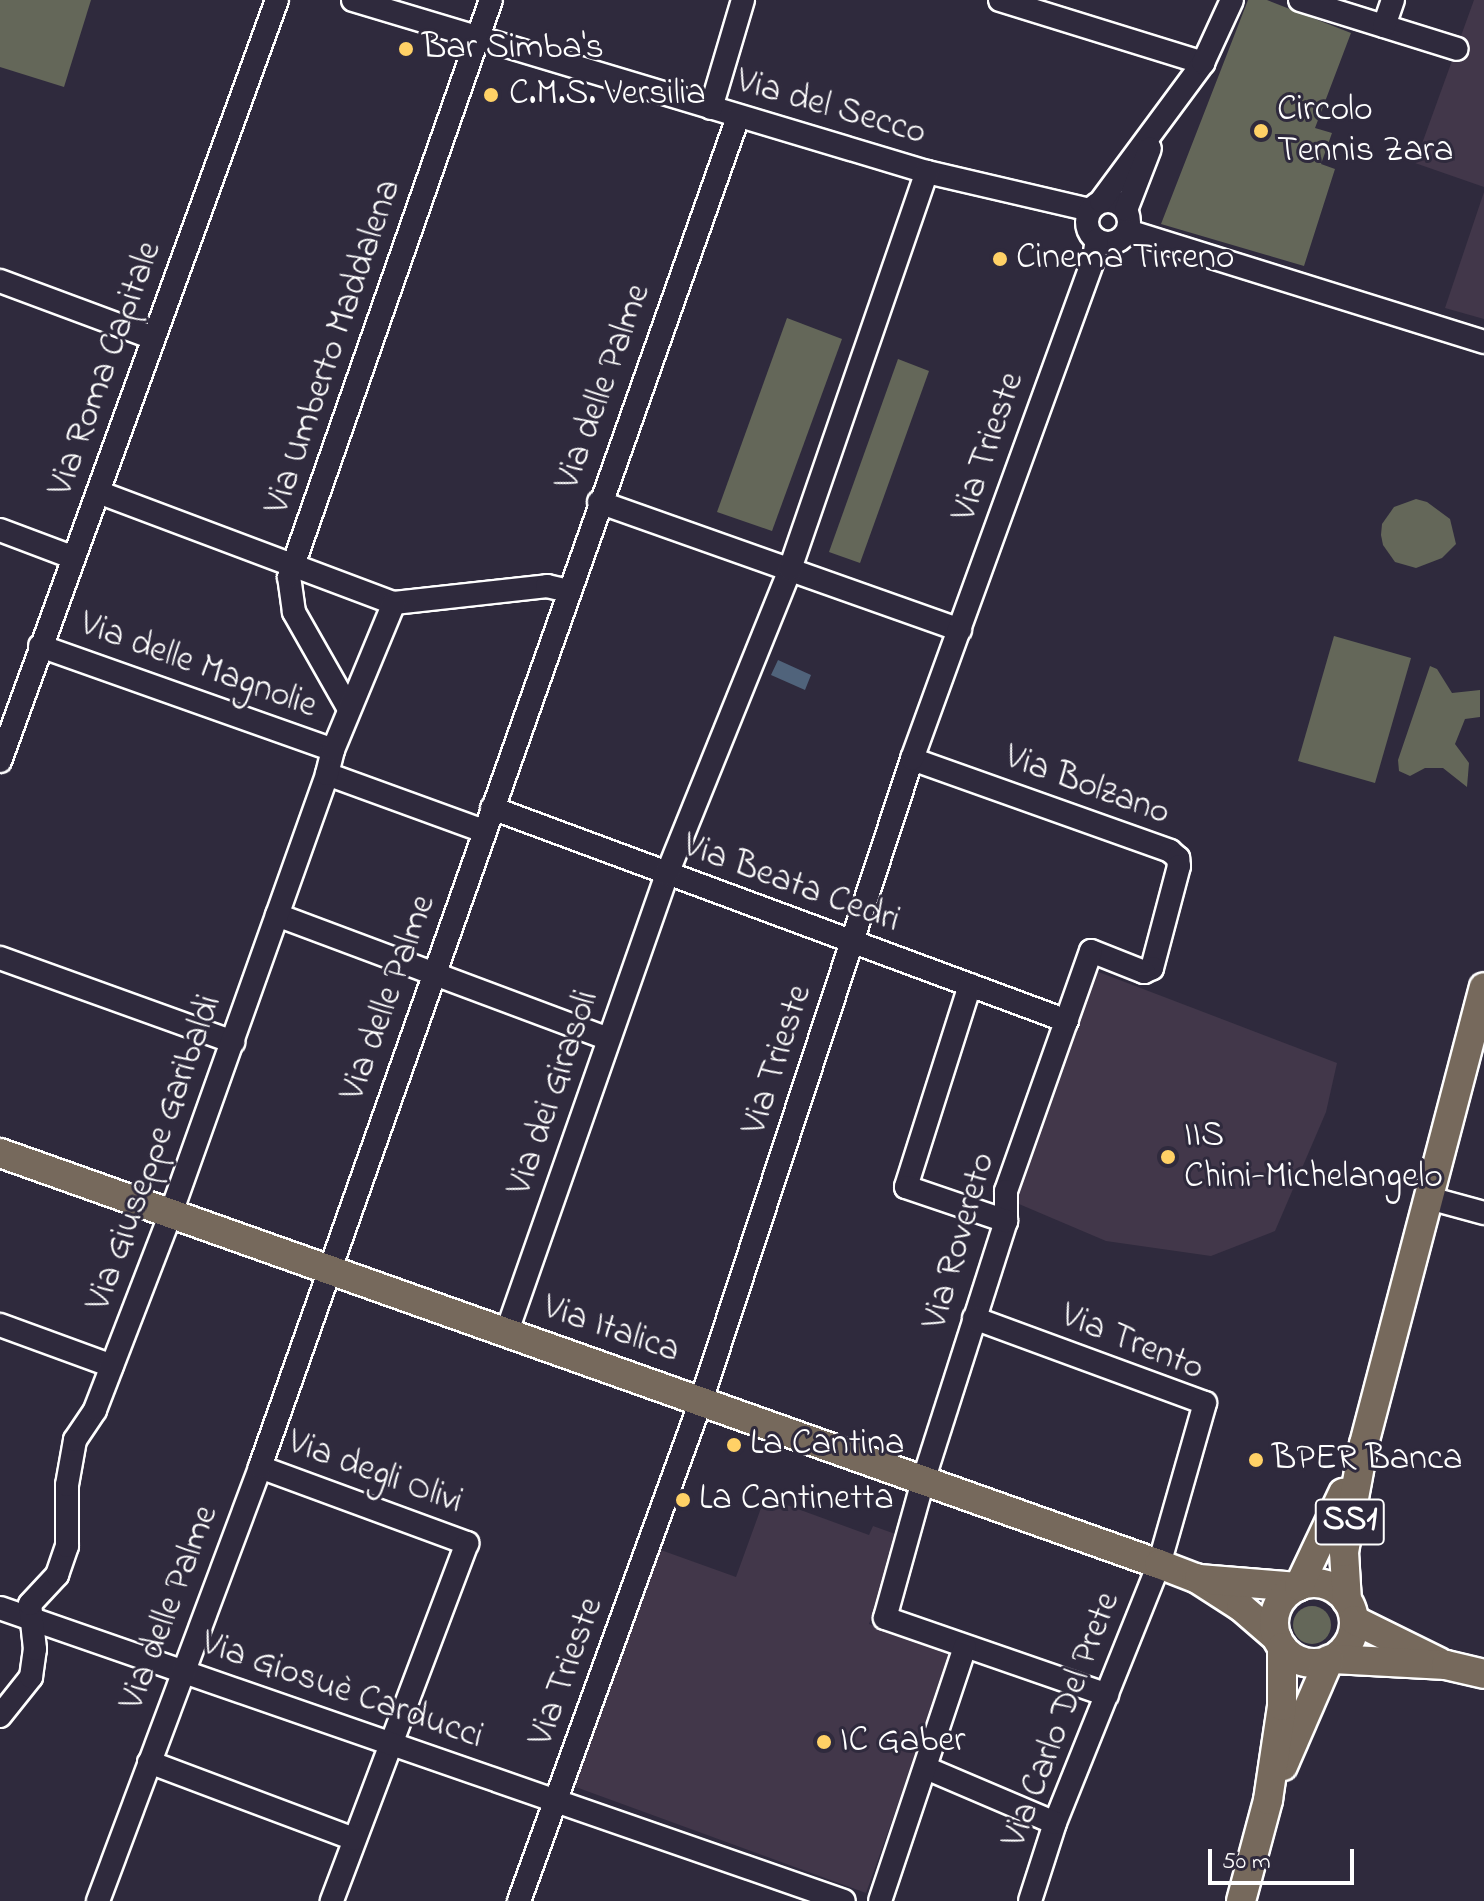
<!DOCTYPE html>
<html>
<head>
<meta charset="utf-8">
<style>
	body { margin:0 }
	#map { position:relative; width:1484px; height:1901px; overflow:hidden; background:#2f2a3d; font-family:"Indie Flower",sans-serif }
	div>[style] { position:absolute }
	.built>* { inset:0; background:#42374a }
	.green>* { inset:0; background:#646759 }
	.round { border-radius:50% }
	.water>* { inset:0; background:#50637b }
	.roads { filter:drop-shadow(2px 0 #fff) drop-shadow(-2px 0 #fff) drop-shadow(0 2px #fff) drop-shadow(0 -2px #fff) }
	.minor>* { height:22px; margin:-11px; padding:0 11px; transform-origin:11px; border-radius:11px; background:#2f2a3d }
	.minor>.ring { margin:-11px; padding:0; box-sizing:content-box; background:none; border:22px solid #2f2a3d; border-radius:50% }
	.major>* { height:28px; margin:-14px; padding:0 14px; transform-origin:14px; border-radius:14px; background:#76695c }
	.major>.ring { margin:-14px; padding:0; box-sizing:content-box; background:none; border:28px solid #76695c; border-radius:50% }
	.dots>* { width:22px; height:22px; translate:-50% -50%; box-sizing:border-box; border:4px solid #2f2a3d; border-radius:50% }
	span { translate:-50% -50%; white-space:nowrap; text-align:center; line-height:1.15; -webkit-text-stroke:6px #2f2a3d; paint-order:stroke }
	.shield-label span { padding:2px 6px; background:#2f2a3d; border:2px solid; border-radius:6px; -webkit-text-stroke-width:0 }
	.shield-label { font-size:34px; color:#fff; font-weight:700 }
	.poi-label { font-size:36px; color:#fff }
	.left { translate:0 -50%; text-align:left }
	.street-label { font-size:36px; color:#fff }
	.scale { position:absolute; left:1208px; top:1849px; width:146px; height:36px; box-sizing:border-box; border:4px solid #fff; border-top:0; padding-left:10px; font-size:24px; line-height:28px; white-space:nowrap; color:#fff; -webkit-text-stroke:6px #2f2a3d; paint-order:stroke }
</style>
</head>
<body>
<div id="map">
	<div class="built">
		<i style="clip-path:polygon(1474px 0,1484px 0,1484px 187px,1415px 163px)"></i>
		<i style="clip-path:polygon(1484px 192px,1484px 319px,1445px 308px)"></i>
		<i style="clip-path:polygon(1096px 971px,1337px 1063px,1326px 1112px,1275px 1231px,1211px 1256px,1106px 1241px,1014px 1202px)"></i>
		<i style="clip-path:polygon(765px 1497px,869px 1535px,873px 1526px,901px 1536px,869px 1624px,952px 1654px,866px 1893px,573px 1786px,658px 1549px,736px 1577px)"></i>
	</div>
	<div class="green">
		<i style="clip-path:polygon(0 0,91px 0,64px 87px,0 67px)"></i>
		<i style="clip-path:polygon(1248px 0,1267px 0,1351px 33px,1315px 128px,1332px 133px,1321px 164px,1335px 169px,1304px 266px,1161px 224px)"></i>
		<i style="clip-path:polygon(787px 318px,842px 339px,772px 531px,717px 512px)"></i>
		<i style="clip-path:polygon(898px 359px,929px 371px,860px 563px,829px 552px)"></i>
		<i style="clip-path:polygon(1416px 499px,1427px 502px,1450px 519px,1456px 544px,1442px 558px,1416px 568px,1395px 562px,1383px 545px,1381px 535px,1382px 524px,1394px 507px)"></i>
		<i style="clip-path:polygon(1334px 636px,1411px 658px,1375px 783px,1298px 761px)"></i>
		<i style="clip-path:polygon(1430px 666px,1437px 669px,1452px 693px,1480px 690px,1480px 717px,1465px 719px,1455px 744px,1469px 763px,1467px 787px,1443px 768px,1425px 768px,1410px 776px,1399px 771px,1398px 760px)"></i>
		<i class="round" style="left:1293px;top:1606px;width:38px;height:38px"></i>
	</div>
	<div class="water">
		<i style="clip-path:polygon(778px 660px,811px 675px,805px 690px,771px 675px)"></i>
	</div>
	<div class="roads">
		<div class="minor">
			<i style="left:353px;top:0;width:599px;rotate:16.68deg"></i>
			<i style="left:927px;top:172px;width:167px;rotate:13.1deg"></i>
			<i style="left:1000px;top:0;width:213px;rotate:17.2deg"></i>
			<i style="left:1300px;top:0;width:164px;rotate:17.3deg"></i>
			<i style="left:1384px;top:26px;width:28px;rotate:-71deg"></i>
			<i style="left:711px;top:108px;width:113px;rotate:-73.5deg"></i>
			<i class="ring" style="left:1087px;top:201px;width:20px;height:20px"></i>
			<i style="left:1101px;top:201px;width:172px;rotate:-53.5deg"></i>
			<i style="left:1203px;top:63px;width:69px;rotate:-65.3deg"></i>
			<i style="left:1126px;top:210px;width:66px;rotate:-68.8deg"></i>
			<i style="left:1128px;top:231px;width:373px;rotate:17.3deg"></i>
			<i style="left:0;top:281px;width:163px;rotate:20.4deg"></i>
			<i style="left:98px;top:492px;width:316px;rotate:20.6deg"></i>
			<i style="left:394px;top:603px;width:154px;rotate:-6.3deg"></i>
			<i style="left:547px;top:586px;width:22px;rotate:13deg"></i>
			<i style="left:599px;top:502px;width:383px;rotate:19.5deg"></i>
			<i style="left:0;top:530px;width:77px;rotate:20.6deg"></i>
			<i style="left:40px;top:646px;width:311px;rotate:19.5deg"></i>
			<i style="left:349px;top:709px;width:112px;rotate:-119.6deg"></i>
			<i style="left:294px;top:612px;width:35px;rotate:-98deg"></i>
			<i style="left:289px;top:577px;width:611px;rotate:-70.71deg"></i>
			<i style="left:912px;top:759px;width:274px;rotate:19.6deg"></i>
			<i style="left:1170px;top:851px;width:11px;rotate:41deg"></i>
			<i style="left:1178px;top:858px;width:8px;rotate:83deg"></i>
			<i style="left:1179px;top:866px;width:106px;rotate:104.8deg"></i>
			<i style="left:1152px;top:968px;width:9px;rotate:153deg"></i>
			<i style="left:1144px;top:972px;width:57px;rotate:-158.4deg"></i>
			<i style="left:1091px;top:951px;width:255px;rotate:109.5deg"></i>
			<i style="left:1006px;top:1191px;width:30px;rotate:90deg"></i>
			<i style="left:1006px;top:1221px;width:273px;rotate:107.7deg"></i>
			<i style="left:923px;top:1481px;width:142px;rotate:105.5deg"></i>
			<i style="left:885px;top:1618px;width:235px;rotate:19.1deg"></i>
			<i style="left:0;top:761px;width:810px;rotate:-70deg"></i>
			<i style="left:327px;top:774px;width:167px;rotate:20deg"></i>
			<i style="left:492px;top:808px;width:613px;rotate:20.33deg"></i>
			<i style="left:277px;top:915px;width:353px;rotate:20.5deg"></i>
			<i style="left:0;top:958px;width:248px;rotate:19.8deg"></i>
			<i style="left:970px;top:985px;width:212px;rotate:107.6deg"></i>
			<i style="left:906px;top:1187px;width:106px;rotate:18.8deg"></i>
			<i style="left:1429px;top:1198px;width:57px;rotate:15.3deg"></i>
			<i style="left:974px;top:1318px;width:246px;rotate:20.2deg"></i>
			<i style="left:1205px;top:1403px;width:167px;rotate:105.9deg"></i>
			<i style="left:1159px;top:1564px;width:279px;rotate:111.9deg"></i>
			<i style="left:1055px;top:1823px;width:82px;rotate:107.8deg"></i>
			<i style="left:0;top:1325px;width:119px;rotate:20.1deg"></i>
			<i style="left:506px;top:1334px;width:487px;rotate:-70.7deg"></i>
			<i style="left:667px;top:874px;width:329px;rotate:-68deg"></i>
			<i style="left:790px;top:569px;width:420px;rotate:-71deg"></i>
			<i style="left:260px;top:1467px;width:221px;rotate:20.2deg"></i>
			<i style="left:467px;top:1543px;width:383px;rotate:110.7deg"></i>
			<i style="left:0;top:1608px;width:893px;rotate:19.14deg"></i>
			<i style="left:0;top:1716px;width:50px;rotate:-51.5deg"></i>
			<i style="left:31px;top:1677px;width:28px;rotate:-82deg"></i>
			<i style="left:35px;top:1649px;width:45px;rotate:-96.3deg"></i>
			<i style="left:30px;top:1604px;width:40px;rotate:-47deg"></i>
			<i style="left:57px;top:1575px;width:31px;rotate:-71deg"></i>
			<i style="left:67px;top:1546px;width:61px;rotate:-90deg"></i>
			<i style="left:67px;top:1485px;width:46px;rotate:-79.9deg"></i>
			<i style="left:75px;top:1440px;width:36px;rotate:-56deg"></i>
			<i style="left:95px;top:1410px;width:211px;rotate:-68.9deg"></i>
			<i style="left:171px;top:1213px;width:466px;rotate:-70.4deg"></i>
			<i style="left:327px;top:774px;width:25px;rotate:-76deg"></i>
			<i style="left:333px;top:750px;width:159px;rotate:-67.5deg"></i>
			<i style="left:149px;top:1762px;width:219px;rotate:20.6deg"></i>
			<i style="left:926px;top:1768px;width:140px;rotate:23.1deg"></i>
			<i style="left:98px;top:1901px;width:463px;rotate:-69.5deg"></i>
			<i style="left:260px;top:1467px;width:1432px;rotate:-70.5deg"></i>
			<i style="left:519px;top:1901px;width:532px;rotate:-70deg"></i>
			<i style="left:701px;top:1401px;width:676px;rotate:-71.81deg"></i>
			<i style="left:912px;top:759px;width:533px;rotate:-70.04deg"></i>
			<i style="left:1094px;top:258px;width:18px;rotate:-81deg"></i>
			<i style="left:880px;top:1901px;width:268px;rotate:-71.5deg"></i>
		</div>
		<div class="major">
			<i style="left:0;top:1153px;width:1230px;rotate:19.53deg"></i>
			<i style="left:1159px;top:1564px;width:40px;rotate:21deg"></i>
			<i style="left:1196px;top:1578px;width:54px;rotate:32.8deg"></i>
			<i style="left:1241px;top:1607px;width:48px;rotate:40.7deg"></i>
			<i style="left:1199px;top:1579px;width:99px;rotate:4.6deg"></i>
			<i class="ring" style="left:1274px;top:1583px;width:52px;height:52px"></i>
			<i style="left:1299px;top:1586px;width:103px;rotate:-64.7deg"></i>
			<i style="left:1347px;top:1601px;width:49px;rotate:-93.5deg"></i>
			<i style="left:1344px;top:1552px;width:110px;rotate:-79.5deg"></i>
			<i style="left:1364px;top:1444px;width:472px;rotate:-75.3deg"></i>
			<i style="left:1354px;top:1620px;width:95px;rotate:26.3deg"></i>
			<i style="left:1333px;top:1659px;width:113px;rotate:3deg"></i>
			<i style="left:1446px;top:1665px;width:39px;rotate:13deg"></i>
			<i style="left:1283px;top:1766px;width:116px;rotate:-66.5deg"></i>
			<i style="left:1241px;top:1901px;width:105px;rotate:-75deg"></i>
			<i style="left:1268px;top:1800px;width:95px;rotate:-81.5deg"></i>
			<i style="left:1282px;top:1706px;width:59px;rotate:-90deg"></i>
		</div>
	</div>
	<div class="dots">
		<i style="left:406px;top:49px;background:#ffd166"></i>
		<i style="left:491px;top:95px;background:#ffd166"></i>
		<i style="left:1261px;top:131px;background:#ffd166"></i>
		<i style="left:1000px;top:259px;background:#ffd166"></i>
		<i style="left:1168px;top:1157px;background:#ffd166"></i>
		<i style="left:734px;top:1445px;background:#ffd166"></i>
		<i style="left:1256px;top:1460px;background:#ffd166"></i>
		<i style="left:683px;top:1500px;background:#ffd166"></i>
		<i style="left:824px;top:1742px;background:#ffd166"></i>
	</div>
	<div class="shield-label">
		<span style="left:1350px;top:1522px">SS1</span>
	</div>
	<div class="poi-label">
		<span class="left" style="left:422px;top:49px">Bar Simba's</span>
		<span class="left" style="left:509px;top:95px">C.M.S. Versilia</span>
		<span class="left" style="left:1277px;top:131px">Circolo<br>Tennis Zara</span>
		<span class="left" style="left:1016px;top:259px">Cinema Tirreno</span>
		<span class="left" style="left:1184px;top:1157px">IIS<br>Chini-Michelangelo</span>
		<span class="left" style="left:750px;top:1445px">La Cantina</span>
		<span class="left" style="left:1272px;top:1460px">BPER Banca</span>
		<span class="left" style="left:699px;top:1500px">La Cantinetta</span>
		<span class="left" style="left:840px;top:1742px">IC Gaber</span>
	</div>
	<div class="street-label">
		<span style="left:831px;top:108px;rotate:16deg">Via del Secco</span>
		<span style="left:334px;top:347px;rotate:-71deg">Via Umberto Maddalena</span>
		<span style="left:106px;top:369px;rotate:-70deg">Via Roma Capitale</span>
		<span style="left:604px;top:387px;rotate:-70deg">Via delle Palme</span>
		<span style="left:989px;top:447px;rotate:-71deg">Via Trieste</span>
		<span style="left:198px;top:666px;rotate:20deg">Via delle Magnolie</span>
		<span style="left:1087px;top:786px;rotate:20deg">Via Bolzano</span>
		<span style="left:791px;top:884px;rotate:20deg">Via Beata Cedri</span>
		<span style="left:389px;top:998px;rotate:-70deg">Via delle Palme</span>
		<span style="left:778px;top:1060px;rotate:-72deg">Via Trieste</span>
		<span style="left:554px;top:1093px;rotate:-71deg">Via dei Girasoli</span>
		<span style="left:155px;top:1153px;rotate:-70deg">Via Giuseppe Garibaldi</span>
		<span style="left:960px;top:1241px;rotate:-74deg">Via Rovereto</span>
		<span style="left:611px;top:1330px;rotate:19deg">Via Italica</span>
		<span style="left:1132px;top:1343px;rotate:22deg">Via Trento</span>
		<span style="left:375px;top:1473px;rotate:20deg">Via degli Olivi</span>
		<span style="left:170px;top:1608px;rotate:-69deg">Via delle Palme</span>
		<span style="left:567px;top:1672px;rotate:-70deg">Via Trieste</span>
		<span style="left:342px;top:1691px;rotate:19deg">Via Giosuè Carducci</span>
		<span style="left:1062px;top:1720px;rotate:-69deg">Via Carlo Del Prete</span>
	</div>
	<div class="scale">50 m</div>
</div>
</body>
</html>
